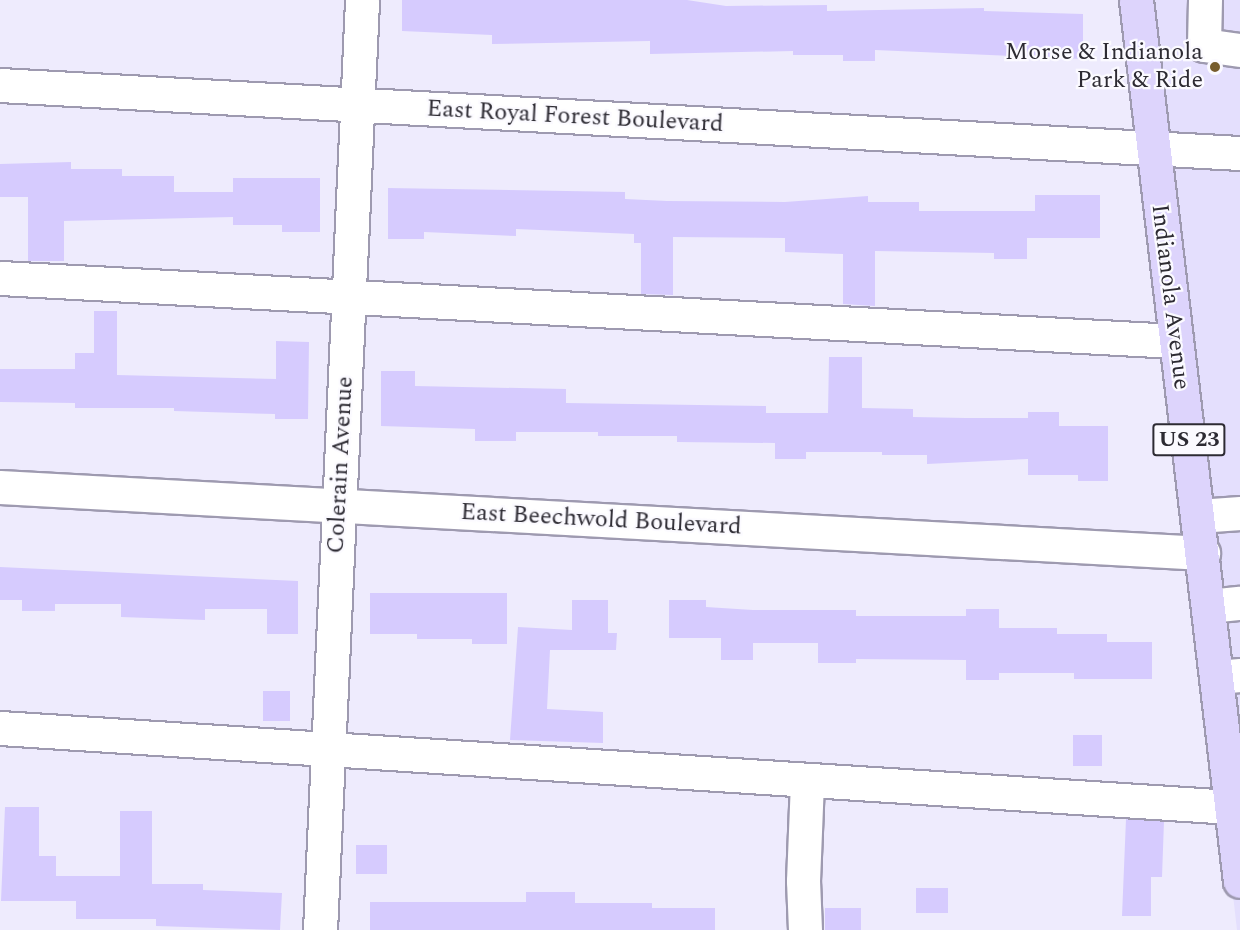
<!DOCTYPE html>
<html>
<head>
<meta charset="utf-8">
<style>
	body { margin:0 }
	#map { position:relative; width:1240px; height:930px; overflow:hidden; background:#eeebfd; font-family:Spectral,serif }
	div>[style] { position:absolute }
	.built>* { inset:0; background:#e4dffd }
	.building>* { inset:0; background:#d6cbfe }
	.roads { filter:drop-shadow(2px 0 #9e9ab0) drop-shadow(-2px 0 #9e9ab0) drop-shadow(0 2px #9e9ab0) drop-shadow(0 -2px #9e9ab0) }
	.minor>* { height:33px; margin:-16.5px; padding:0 16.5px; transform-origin:16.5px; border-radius:16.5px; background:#fff }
	.major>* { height:33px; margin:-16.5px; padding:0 16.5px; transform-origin:16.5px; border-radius:16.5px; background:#ddd4fc }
	.dots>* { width:16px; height:16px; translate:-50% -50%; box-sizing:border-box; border:3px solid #fbfaff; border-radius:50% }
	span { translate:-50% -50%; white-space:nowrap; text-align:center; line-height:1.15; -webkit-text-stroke:4.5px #fbfaff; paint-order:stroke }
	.shield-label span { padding:2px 4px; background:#fbfaff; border:2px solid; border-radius:4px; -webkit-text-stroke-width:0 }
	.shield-label { font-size:22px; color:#2d2b33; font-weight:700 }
	.poi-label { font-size:24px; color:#2d2b33 }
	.right { translate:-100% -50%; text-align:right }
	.street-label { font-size:24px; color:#2d2b33 }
</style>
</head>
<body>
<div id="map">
	<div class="built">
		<i style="clip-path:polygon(1131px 0,1240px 0,1240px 930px,1237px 930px)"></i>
	</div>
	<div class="building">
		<i style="clip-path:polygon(402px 0,687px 0,726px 6px,827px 5px,827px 11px,984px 8px,984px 11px,1083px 14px,1083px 59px,875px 50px,875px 61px,843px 61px,843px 55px,793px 55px,793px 51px,650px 54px,650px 41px,492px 44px,492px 35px,402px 31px)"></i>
		<i style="clip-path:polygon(71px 162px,71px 169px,122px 169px,122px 176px,174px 176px,174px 192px,233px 192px,233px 178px,320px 178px,320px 232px,282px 232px,282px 225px,233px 225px,233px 217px,64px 221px,64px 261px,28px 261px,28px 197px,0 197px,0 164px)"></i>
		<i style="clip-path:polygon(388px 188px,625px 192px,625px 199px,667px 201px,785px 202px,868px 196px,868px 202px,919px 202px,919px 211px,1035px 211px,1035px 195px,1100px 195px,1100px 238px,1027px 238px,1027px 259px,994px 259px,994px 253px,875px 251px,875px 306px,843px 304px,843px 254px,785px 252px,785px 238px,673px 237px,673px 295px,641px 294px,641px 243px,634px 243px,634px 234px,516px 229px,516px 236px,424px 232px,424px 239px,388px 239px)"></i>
		<i style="clip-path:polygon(94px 311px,117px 311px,117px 375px,276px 379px,276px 341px,309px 342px,308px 419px,275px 419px,275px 414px,174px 411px,174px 408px,75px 408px,75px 403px,0 402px,0 369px,75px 369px,75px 353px,94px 353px)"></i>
		<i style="clip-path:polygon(829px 357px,862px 357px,862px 408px,913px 409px,913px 417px,966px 418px,1028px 418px,1028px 412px,1059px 412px,1059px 426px,1108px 426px,1108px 481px,1078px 481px,1078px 475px,1028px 475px,1028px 459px,927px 464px,927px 455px,882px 455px,882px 452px,806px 452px,806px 459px,775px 459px,775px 443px,677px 442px,677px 436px,598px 436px,598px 432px,516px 432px,516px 441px,475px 441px,475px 429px,381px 426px,381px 371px,415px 371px,415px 386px,566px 389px,566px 403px,766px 406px,766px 413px,828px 413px)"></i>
		<i style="clip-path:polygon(0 567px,298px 581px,298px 634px,267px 634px,267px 609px,205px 609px,205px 620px,121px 617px,121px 604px,55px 604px,55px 611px,22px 611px,22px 600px,0 600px)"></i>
		<i style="clip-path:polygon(370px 593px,507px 593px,507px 644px,472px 644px,472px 639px,417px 639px,417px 634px,370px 634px)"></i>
		<i style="clip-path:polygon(572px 600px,608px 600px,608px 633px,617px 633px,616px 650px,550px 650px,547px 709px,603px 712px,603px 743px,510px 740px,518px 627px,572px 630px)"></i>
		<i style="clip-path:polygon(669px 600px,706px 600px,706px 607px,753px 610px,856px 610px,856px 616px,966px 616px,966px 609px,999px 609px,999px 628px,1057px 628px,1057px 634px,1107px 634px,1107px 642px,1152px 642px,1152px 679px,1074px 679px,1074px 673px,999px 673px,999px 680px,966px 680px,966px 660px,856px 659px,856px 663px,818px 663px,818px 643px,753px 643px,753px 660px,721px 660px,721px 638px,669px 638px)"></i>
		<i style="clip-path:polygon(263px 691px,290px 691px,290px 721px,263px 721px)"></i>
		<i style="clip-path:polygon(1073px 735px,1102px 735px,1102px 766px,1073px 766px)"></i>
		<i style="clip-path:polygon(5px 807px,39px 807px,39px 856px,56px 856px,56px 876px,120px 876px,120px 811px,152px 811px,152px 884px,203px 884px,203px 890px,282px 893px,280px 930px,156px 926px,156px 919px,76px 919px,76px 901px,1px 901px)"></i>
		<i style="clip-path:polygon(1126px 819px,1164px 821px,1162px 877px,1151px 877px,1151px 916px,1122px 916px)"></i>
		<i style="clip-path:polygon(356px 845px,387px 845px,387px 874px,356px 874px)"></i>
		<i style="clip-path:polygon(916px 888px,948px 888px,948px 913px,916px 913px)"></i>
		<i style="clip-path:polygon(526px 892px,575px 892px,575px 903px,652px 903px,652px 908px,715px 908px,715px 930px,370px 930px,370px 902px,526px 902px)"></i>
		<i style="clip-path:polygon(825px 908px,861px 908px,861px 930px,825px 930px)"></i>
	</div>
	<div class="roads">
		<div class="minor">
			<i style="left:1205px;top:0;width:45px;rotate:91.3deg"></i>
			<i style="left:1204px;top:45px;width:36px;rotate:8deg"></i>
			<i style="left:0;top:85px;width:1242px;rotate:3.14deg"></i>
			<i style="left:0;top:278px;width:1178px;rotate:3.07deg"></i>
			<i style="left:0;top:487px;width:1205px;rotate:3.14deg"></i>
			<i style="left:1198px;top:516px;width:42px;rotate:-4.1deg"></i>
			<i style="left:1209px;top:606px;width:31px;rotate:-6deg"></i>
			<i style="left:1217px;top:677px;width:23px;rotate:-5deg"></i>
			<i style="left:0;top:728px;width:1235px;rotate:3.67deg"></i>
			<i style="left:320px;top:930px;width:931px;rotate:-87.41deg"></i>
			<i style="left:805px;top:930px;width:49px;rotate:-92.3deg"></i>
			<i style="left:803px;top:881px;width:101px;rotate:-87.7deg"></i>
		</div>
		<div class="major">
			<i style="left:1136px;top:0;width:887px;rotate:83.27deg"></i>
		</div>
	</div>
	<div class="dots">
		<i style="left:1215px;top:67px;background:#765c2e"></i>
	</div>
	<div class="shield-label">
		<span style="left:1189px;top:440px">US 23</span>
	</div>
	<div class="poi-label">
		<span class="right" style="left:1203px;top:67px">Morse &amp; Indianola<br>Park &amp; Ride</span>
	</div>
	<div class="street-label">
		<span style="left:575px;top:117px;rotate:3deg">East Royal Forest Boulevard</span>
		<span style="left:1170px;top:297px;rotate:83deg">Indianola Avenue</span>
		<span style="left:341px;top:465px;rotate:-87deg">Colerain Avenue</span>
		<span style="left:601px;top:520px;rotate:3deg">East Beechwold Boulevard</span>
	</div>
</div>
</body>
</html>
